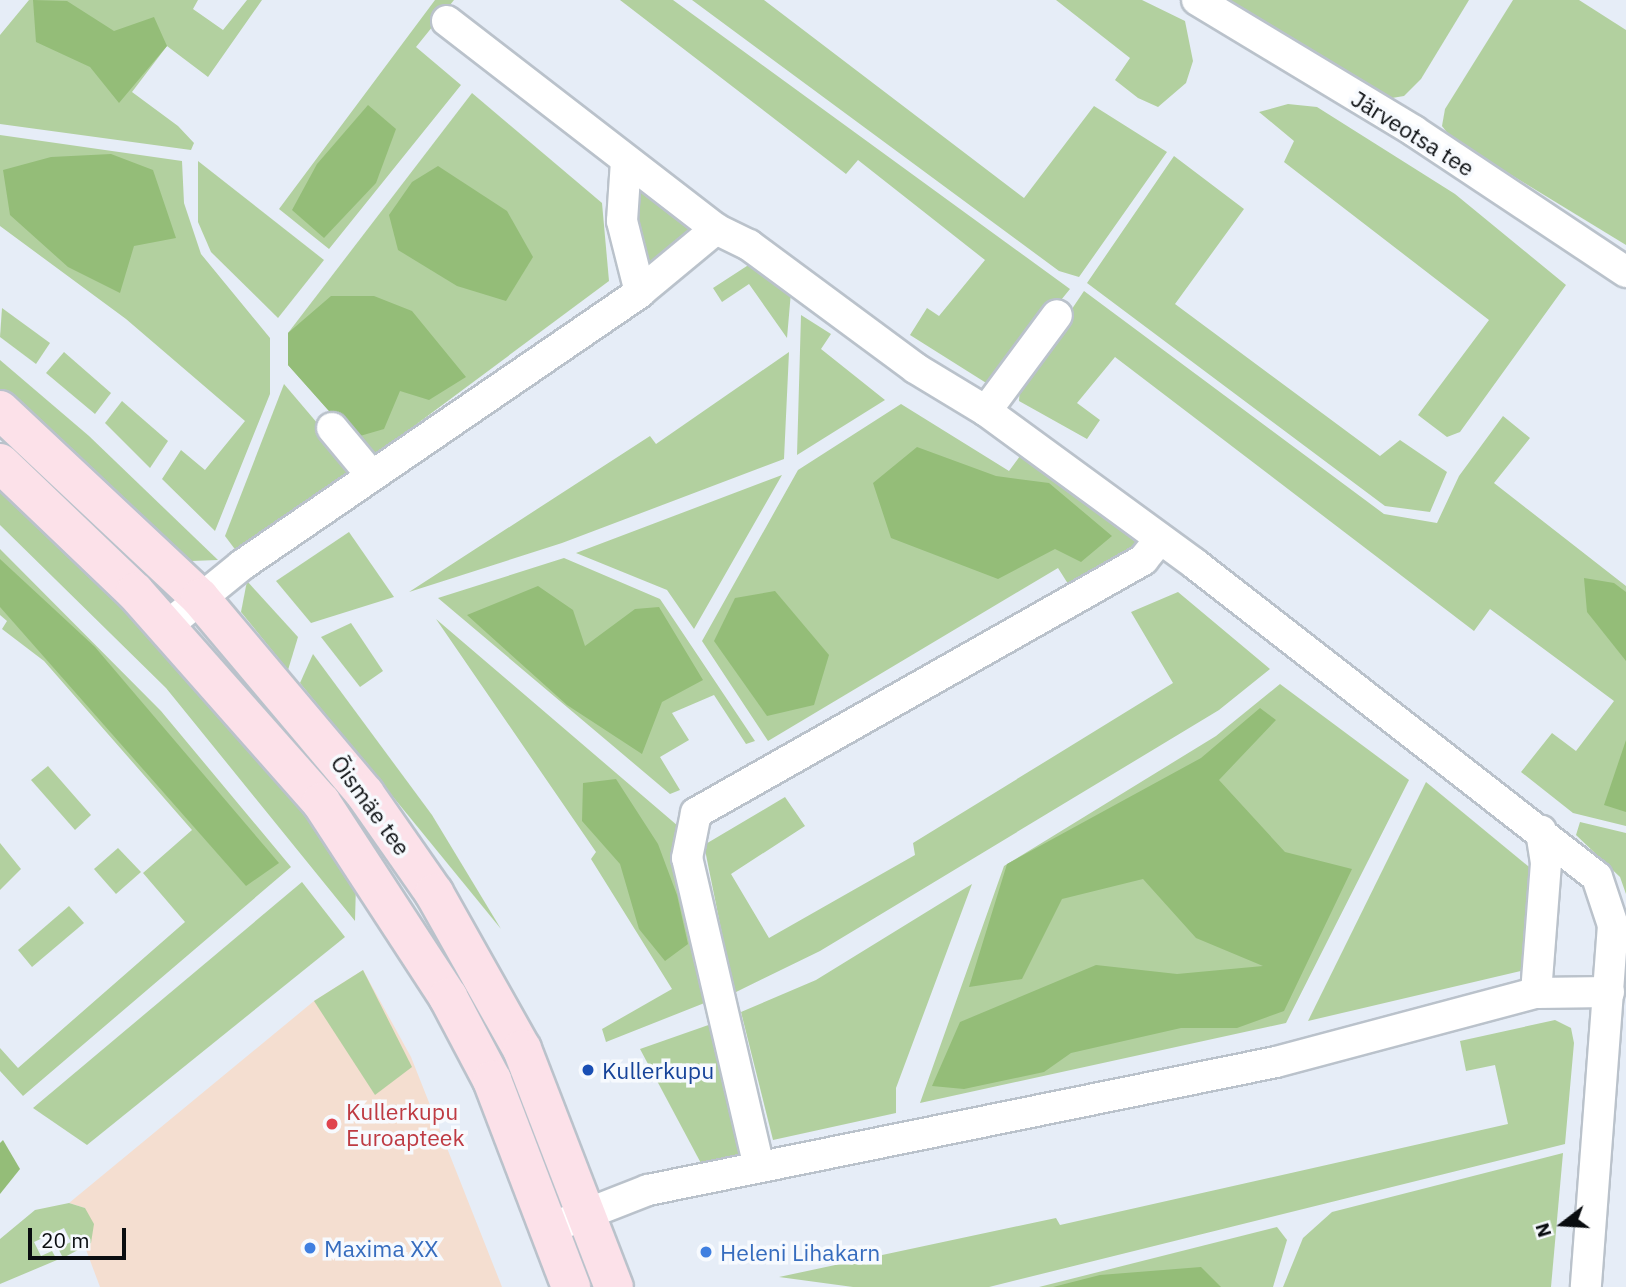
<!DOCTYPE html>
<html>
<head>
<meta charset="utf-8">
<style>
	body { margin:0 }
	#map { position:relative; width:1626px; height:1287px; overflow:hidden; background:#e6edf7; font-family:"IBM Plex Sans",sans-serif }
	div>[style] { position:absolute }
	.commercial>* { inset:0; background:#f4ded0 }
	.green>* { inset:0; background:#b2d09f }
	.forest>* { inset:0; background:#94bd78 }
	.roads { filter:drop-shadow(2px 0 #bac2cb) drop-shadow(-2px 0 #bac2cb) drop-shadow(0 2px #bac2cb) drop-shadow(0 -2px #bac2cb) }
	.street>* { height:30px; margin:-15px; padding:0 15px; transform-origin:15px; border-radius:15px; background:#fff }
	.secondary>* { height:38px; margin:-19px; padding:0 19px; transform-origin:19px; border-radius:19px; background:#fce1e9 }
	.dots>* { width:19px; height:19px; translate:-50% -50%; box-sizing:border-box; border:4px solid #f7fafe; border-radius:50% }
	span { translate:-50% -50%; white-space:nowrap; text-align:center; line-height:1.15; -webkit-text-stroke:7px #f7fafe; paint-order:stroke }
	.street-label { font-size:23px; color:#0a0d10 }
	.transit-label { font-size:23px; color:#164399 }
	.left { translate:0 -50%; text-align:left }
	.health-label { font-size:23px; color:#be3a42 }
	.shop-label { font-size:23px; color:#366cbe }
	.north { position:absolute; left:1528px; top:1189px; width:70px; height:70px; -webkit-text-stroke:5px #f7fafe; paint-order:stroke; rotate:253deg; font-size:19px; font-weight:700; line-height:28px; text-align:center; color:#0a0d10 }
	.north::after { content:''; display:block; margin:auto; width:24px; height:32px; background:#0a0d10; clip-path:polygon(50% 0,100% 100%,50% 72%,0 100%) }
	.scale { position:absolute; left:28px; top:1228px; width:98px; height:32px; box-sizing:border-box; border:4px solid #0a0d10; border-top:0; padding-left:9px; font-size:21px; line-height:24px; white-space:nowrap; color:#0a0d10; -webkit-text-stroke:5px #f7fafe; paint-order:stroke }
</style>
</head>
<body>
<div id="map">
	<div class="commercial">
		<i style="clip-path:polygon(363px 970px,411px 1057px,502px 1287px,100px 1287px,85px 1247px,91px 1243px,85px 1208px,69px 1203px,314px 1001px)"></i>
	</div>
	<div class="green">
		<i style="clip-path:polygon(29px 0,198px 0,193px 9px,223px 30px,247px 0,262px 0,208px 77px,167px 46px,132px 92px,178px 126px,194px 143px,191px 150px,0 124px,0 35px)"></i>
		<i style="clip-path:polygon(435px 0,454px 0,416px 47px,461px 85px,329px 249px,279px 209px)"></i>
		<i style="clip-path:polygon(620px 0,673px 0,1070px 289px,991px 386px,910px 335px,927px 308px,939px 316px,985px 260px,858px 160px,846px 174px)"></i>
		<i style="clip-path:polygon(692px 0,764px 0,1024px 198px,1094px 106px,1167px 152px,1079px 277px,1059px 271px)"></i>
		<i style="clip-path:polygon(1056px 0,1142px 0,1185px 21px,1193px 61px,1186px 83px,1158px 107px,1138px 98px,1115px 80px,1130px 58px)"></i>
		<i style="clip-path:polygon(1228px 0,1469px 0,1421px 79px,1404px 96px,1386px 99px)"></i>
		<i style="clip-path:polygon(1513px 0,1579px 0,1626px 30px,1626px 245px,1452px 139px,1442px 126px,1445px 109px)"></i>
		<i style="clip-path:polygon(472px 93px,602px 203px,609px 281px,371px 458px,288px 365px,288px 333px)"></i>
		<i style="clip-path:polygon(1288px 104px,1317px 107px,1455px 194px,1566px 285px,1460px 432px,1447px 437px,1418px 415px,1489px 320px,1284px 162px,1294px 141px,1259px 112px)"></i>
		<i style="clip-path:polygon(0 135px,182px 161px,184px 203px,201px 254px,270px 338px,270px 394px,215px 531px,162px 479px,181px 450px,205px 470px,245px 421px,126px 319px,0 226px)"></i>
		<i style="clip-path:polygon(1174px 156px,1244px 209px,1175px 304px,1380px 456px,1400px 440px,1447px 472px,1430px 512px,1385px 506px,1087px 283px)"></i>
		<i style="clip-path:polygon(198px 161px,324px 260px,278px 318px,211px 252px,198px 222px)"></i>
		<i style="clip-path:polygon(634px 180px,699px 232px,645px 275px,634px 222px)"></i>
		<i style="clip-path:polygon(750px 264px,791px 292px,787px 338px,749px 284px,722px 302px,713px 288px)"></i>
		<i style="clip-path:polygon(1084px 291px,1384px 514px,1437px 523px,1459px 476px,1503px 416px,1530px 438px,1494px 483px,1626px 586px,1626px 826px,1573px 813px,1521px 772px,1552px 733px,1576px 751px,1614px 701px,1490px 609px,1474px 631px,1115px 357px,1077px 403px,1100px 420px,1087px 439px,1019px 401px,1020px 386px)"></i>
		<i style="clip-path:polygon(2px 308px,50px 343px,36px 364px,0 337px)"></i>
		<i style="clip-path:polygon(801px 315px,831px 334px,821px 349px,885px 400px,797px 455px)"></i>
		<i style="clip-path:polygon(64px 352px,111px 393px,95px 414px,46px 373px)"></i>
		<i style="clip-path:polygon(789px 352px,784px 459px,562px 543px,409px 592px,650px 436px,656px 444px)"></i>
		<i style="clip-path:polygon(0 360px,89px 436px,218px 560px,191px 561px,0 389px)"></i>
		<i style="clip-path:polygon(284px 384px,358px 471px,237px 552px,225px 536px)"></i>
		<i style="clip-path:polygon(122px 401px,168px 441px,150px 468px,105px 423px)"></i>
		<i style="clip-path:polygon(901px 404px,1009px 471px,1020px 456px,1136px 542px,1126px 558px,1070px 587px,1058px 568px,768px 741px,702px 641px,798px 470px)"></i>
		<i style="clip-path:polygon(782px 475px,694px 629px,667px 590px,576px 553px)"></i>
		<i style="clip-path:polygon(0 490px,101px 582px,293px 795px,356px 884px,355px 921px,166px 688px,0 525px)"></i>
		<i style="clip-path:polygon(349px 532px,394px 597px,311px 623px,276px 581px)"></i>
		<i style="clip-path:polygon(0 549px,161px 711px,291px 867px,23px 1096px,0 1071px,0 1048px,18px 1068px,185px 922px,143px 873px,192px 830px,44px 661px,2px 629px,7px 621px,0 615px)"></i>
		<i style="clip-path:polygon(564px 558px,660px 599px,755px 741px,746px 744px,714px 695px,672px 713px,689px 740px,660px 757px,680px 790px,670px 794px,438px 598px)"></i>
		<i style="clip-path:polygon(247px 581px,298px 637px,288px 670px,241px 612px)"></i>
		<i style="clip-path:polygon(1178px 592px,1270px 669px,1219px 710px,820px 951px,734px 993px,704px 845px,785px 797px,805px 826px,731px 874px,769px 938px,915px 855px,913px 843px,1173px 683px,1131px 612px)"></i>
		<i style="clip-path:polygon(436px 619px,678px 826px,672px 857px,707px 1002px,606px 1042px,602px 1029px,672px 989px,591px 859px,596px 852px)"></i>
		<i style="clip-path:polygon(351px 623px,383px 671px,360px 687px,321px 637px)"></i>
		<i style="clip-path:polygon(313px 654px,432px 815px,501px 929px,300px 683px)"></i>
		<i style="clip-path:polygon(1280px 684px,1409px 780px,1286px 1023px,920px 1103px,1004px 866px,1216px 736px)"></i>
		<i style="clip-path:polygon(48px 766px,91px 815px,75px 830px,31px 780px)"></i>
		<i style="clip-path:polygon(1426px 782px,1534px 871px,1525px 970px,1308px 1021px)"></i>
		<i style="clip-path:polygon(1580px 822px,1626px 833px,1626px 894px,1620px 877px,1576px 835px)"></i>
		<i style="clip-path:polygon(0 843px,21px 869px,0 890px)"></i>
		<i style="clip-path:polygon(118px 848px,141px 872px,116px 894px,94px 869px)"></i>
		<i style="clip-path:polygon(302px 882px,345px 937px,87px 1145px,33px 1108px)"></i>
		<i style="clip-path:polygon(972px 884px,896px 1088px,896px 1113px,773px 1140px,741px 1012px,816px 980px)"></i>
		<i style="clip-path:polygon(69px 906px,84px 923px,32px 967px,18px 950px)"></i>
		<i style="clip-path:polygon(363px 970px,412px 1067px,375px 1095px,314px 1001px)"></i>
		<i style="clip-path:polygon(1555px 1020px,1571px 1028px,1574px 1043px,1565px 1144px,989px 1287px,853px 1287px,779px 1277px,1056px 1218px,1060px 1225px,1508px 1124px,1495px 1065px,1466px 1071px,1460px 1041px)"></i>
		<i style="clip-path:polygon(717px 1022px,747px 1159px,703px 1167px,640px 1049px)"></i>
		<i style="clip-path:polygon(1563px 1153px,1551px 1287px,1283px 1287px,1303px 1238px,1332px 1212px)"></i>
		<i style="clip-path:polygon(69px 1203px,85px 1208px,94px 1224px,91px 1243px,63px 1258px,58px 1248px,71px 1242px,64px 1228px,34px 1242px,41px 1256px,52px 1251px,57px 1260px,0 1284px,0 1239px,35px 1210px)"></i>
		<i style="clip-path:polygon(1277px 1227px,1287px 1240px,1273px 1287px,1039px 1287px)"></i>
	</div>
	<div class="forest">
		<i style="clip-path:polygon(33px 0,67px 1px,114px 31px,154px 17px,167px 46px,119px 103px,90px 67px,36px 42px)"></i>
		<i style="clip-path:polygon(368px 105px,396px 129px,376px 183px,324px 238px,292px 210px,317px 164px)"></i>
		<i style="clip-path:polygon(111px 154px,153px 170px,176px 238px,134px 246px,120px 293px,68px 267px,10px 215px,3px 170px,51px 157px)"></i>
		<i style="clip-path:polygon(438px 166px,507px 211px,533px 257px,506px 301px,457px 286px,398px 250px,389px 215px,412px 182px)"></i>
		<i style="clip-path:polygon(331px 296px,374px 296px,412px 311px,466px 377px,429px 400px,400px 391px,384px 429px,353px 438px,288px 365px,288px 333px)"></i>
		<i style="clip-path:polygon(917px 447px,996px 476px,1049px 483px,1112px 536px,1081px 562px,1055px 549px,998px 579px,891px 538px,873px 483px)"></i>
		<i style="clip-path:polygon(0 559px,95px 647px,279px 863px,246px 886px,0 607px)"></i>
		<i style="clip-path:polygon(1584px 578px,1614px 583px,1626px 592px,1626px 661px,1587px 612px)"></i>
		<i style="clip-path:polygon(538px 586px,573px 610px,585px 646px,635px 609px,659px 607px,703px 680px,662px 702px,642px 754px,567px 705px,467px 615px)"></i>
		<i style="clip-path:polygon(775px 591px,829px 655px,814px 705px,767px 716px,714px 641px,735px 598px)"></i>
		<i style="clip-path:polygon(1260px 708px,1276px 720px,1219px 780px,1285px 852px,1352px 869px,1284px 1011px,1237px 1028px,1181px 1028px,1071px 1053px,1044px 1072px,964px 1089px,932px 1086px,960px 1022px,1096px 965px,1177px 974px,1263px 966px,1196px 938px,1143px 879px,1062px 899px,1022px 979px,969px 987px,1007px 864px,1201px 758px)"></i>
		<i style="clip-path:polygon(1626px 740px,1626px 812px,1604px 805px)"></i>
		<i style="clip-path:polygon(616px 779px,658px 844px,677px 895px,688px 944px,665px 961px,639px 929px,620px 864px,582px 821px,583px 783px)"></i>
		<i style="clip-path:polygon(3px 1140px,20px 1169px,0 1194px,0 1143px)"></i>
		<i style="clip-path:polygon(1201px 1267px,1221px 1287px,1053px 1287px,1100px 1275px)"></i>
	</div>
	<div class="roads">
		<div class="street">
			<i style="left:1197px;top:0;width:253px;rotate:31.1deg"></i>
			<i style="left:1414px;top:131px;width:255px;rotate:33.6deg"></i>
			<i style="left:447px;top:21px;width:340px;rotate:37.7deg"></i>
			<i style="left:716px;top:229px;width:37px;rotate:26deg"></i>
			<i style="left:749px;top:245px;width:207px;rotate:36.5deg"></i>
			<i style="left:915px;top:368px;width:83px;rotate:31.2deg"></i>
			<i style="left:986px;top:411px;width:259px;rotate:36.2deg"></i>
			<i style="left:1195px;top:564px;width:509px;rotate:37.9deg"></i>
			<i style="left:1597px;top:877px;width:51px;rotate:71.6deg"></i>
			<i style="left:1613px;top:925px;width:363px;rotate:94.3deg"></i>
			<i style="left:626px;top:161px;width:60px;rotate:93.8deg"></i>
			<i style="left:622px;top:221px;width:73px;rotate:75.8deg"></i>
			<i style="left:986px;top:411px;width:119px;rotate:-53.5deg"></i>
			<i style="left:332px;top:428px;width:62px;rotate:50.2deg"></i>
			<i style="left:167px;top:626px;width:97px;rotate:-39.1deg"></i>
			<i style="left:242px;top:565px;width:483px;rotate:-34.4deg"></i>
			<i style="left:640px;top:292px;width:99px;rotate:-39.7deg"></i>
			<i style="left:1536px;top:993px;width:130px;rotate:-85.6deg"></i>
			<i style="left:1546px;top:863px;width:33px;rotate:-99deg"></i>
			<i style="left:759px;top:1167px;width:317px;rotate:-103.1deg"></i>
			<i style="left:687px;top:858px;width:46px;rotate:-78.7deg"></i>
			<i style="left:696px;top:813px;width:514px;rotate:-29.51deg"></i>
			<i style="left:1143px;top:560px;width:27px;rotate:-51deg"></i>
			<i style="left:566px;top:1222px;width:88px;rotate:-21.3deg"></i>
			<i style="left:648px;top:1190px;width:641px;rotate:-11.52deg"></i>
			<i style="left:1276px;top:1062px;width:269px;rotate:-14.9deg"></i>
			<i style="left:1536px;top:993px;width:73px;rotate:-0.8deg"></i>
		</div>
		<div class="secondary">
			<i style="left:0;top:410px;width:274px;rotate:43.2deg"></i>
			<i style="left:200px;top:598px;width:256px;rotate:49.9deg"></i>
			<i style="left:365px;top:794px;width:121px;rotate:55.1deg"></i>
			<i style="left:434px;top:893px;width:179px;rotate:60.6deg"></i>
			<i style="left:522px;top:1049px;width:255px;rotate:68.9deg"></i>
			<i style="left:0;top:463px;width:187px;rotate:43.7deg"></i>
			<i style="left:135px;top:592px;width:281px;rotate:48.5deg"></i>
			<i style="left:321px;top:802px;width:233px;rotate:56.9deg"></i>
			<i style="left:448px;top:997px;width:94px;rotate:62.1deg"></i>
			<i style="left:492px;top:1080px;width:222px;rotate:69.1deg"></i>
		</div>
	</div>
	<div class="dots">
		<i style="left:588px;top:1070px;background:#1a4fb4"></i>
		<i style="left:332px;top:1124px;background:#e0444e"></i>
		<i style="left:310px;top:1248px;background:#3f7fe0"></i>
		<i style="left:706px;top:1252px;background:#3f7fe0"></i>
	</div>
	<div class="street-label">
		<span style="left:1413px;top:133px;rotate:32deg">Järveotsa tee</span>
		<span style="left:371px;top:805px;rotate:54deg">Õismäe tee</span>
	</div>
	<div class="transit-label">
		<span class="left" style="left:602px;top:1070px">Kullerkupu</span>
	</div>
	<div class="health-label">
		<span class="left" style="left:346px;top:1124px">Kullerkupu<br>Euroapteek</span>
	</div>
	<div class="shop-label">
		<span class="left" style="left:324px;top:1248px">Maxima XX</span>
		<span class="left" style="left:720px;top:1252px">Heleni Lihakarn</span>
	</div>
	<div class="north">N</div>
	<div class="scale">20 m</div>
</div>
</body>
</html>
